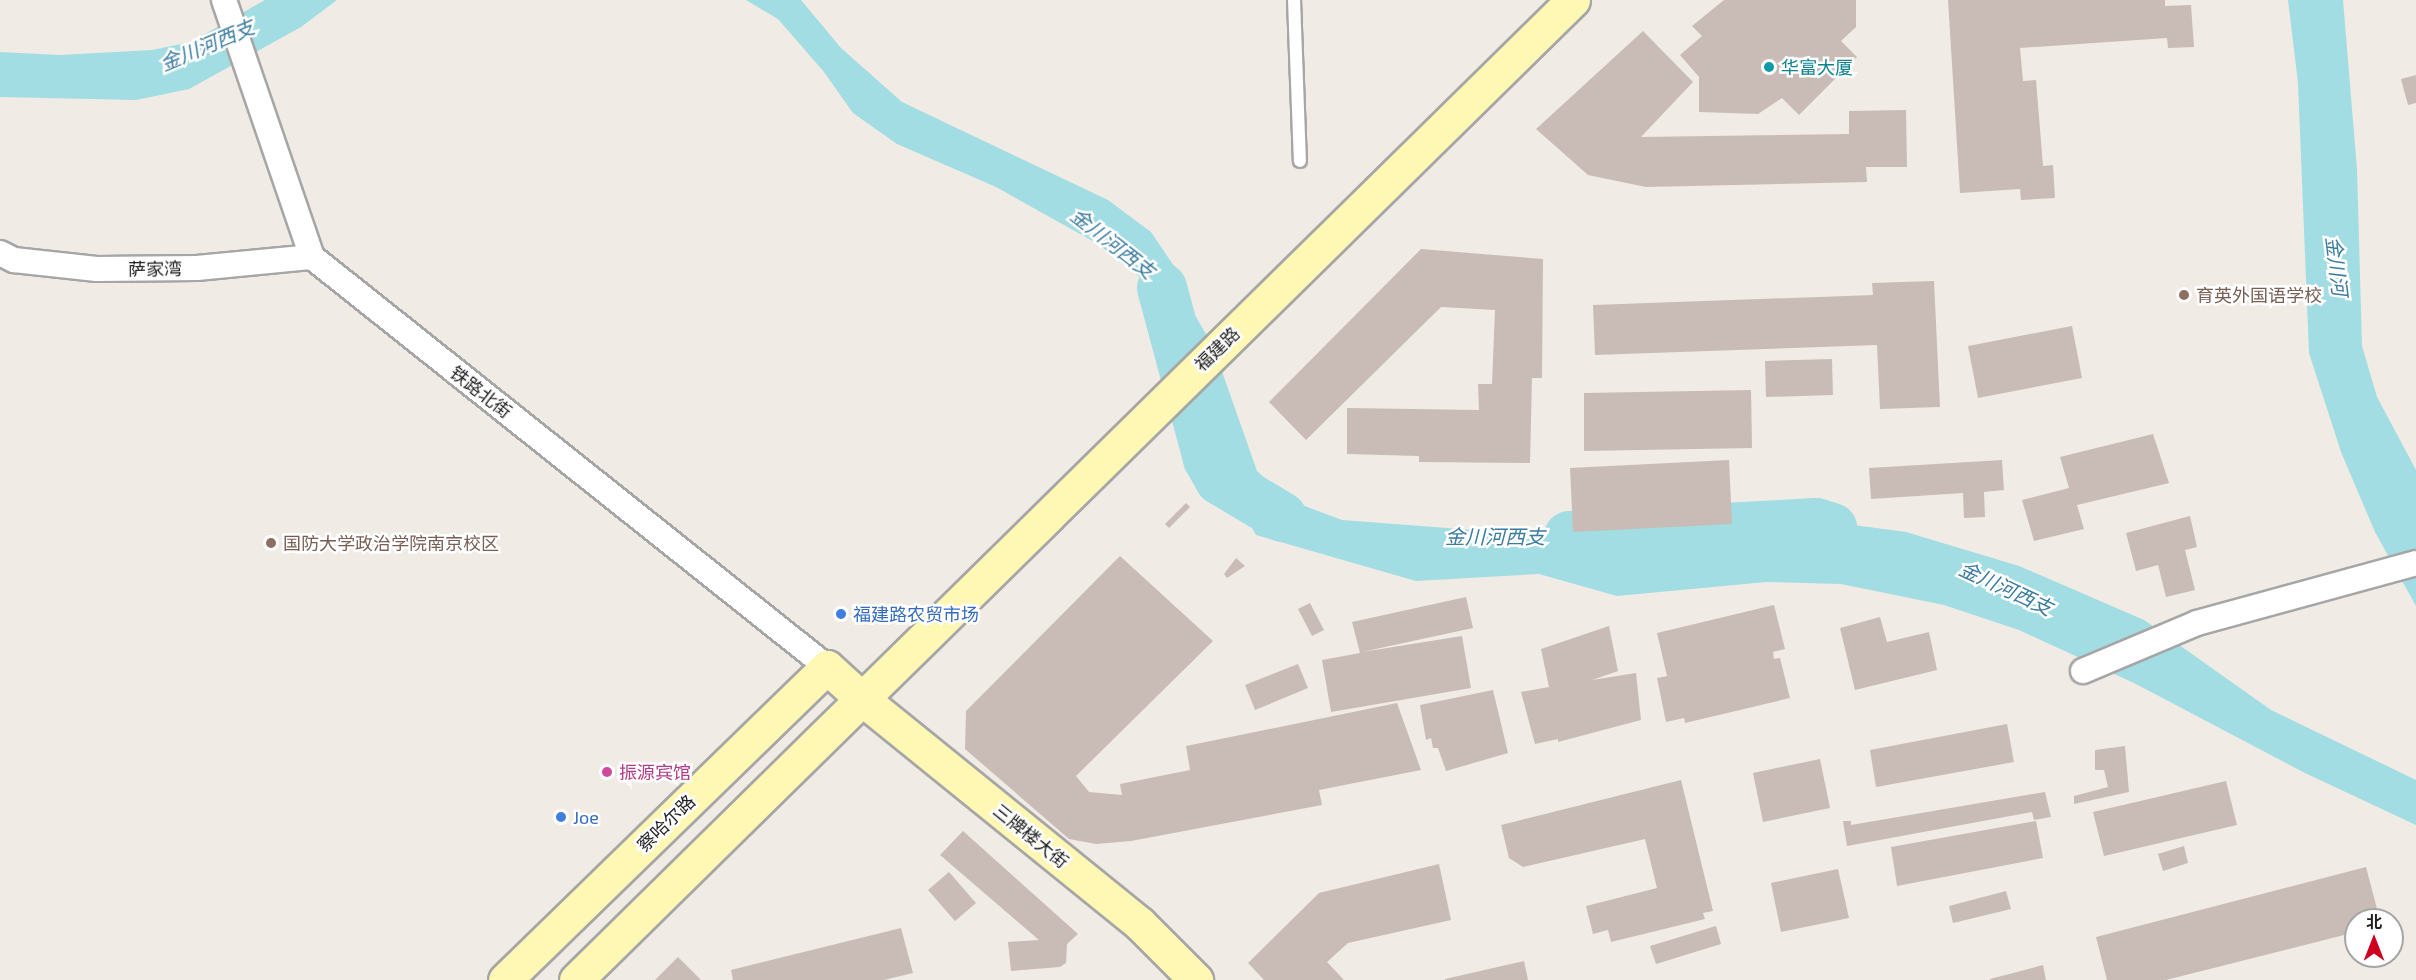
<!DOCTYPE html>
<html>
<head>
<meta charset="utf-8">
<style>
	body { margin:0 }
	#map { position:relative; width:2416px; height:980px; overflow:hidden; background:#f1ebe5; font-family:"Exo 2","Noto Sans SC",sans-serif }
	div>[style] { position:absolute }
	.water>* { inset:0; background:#a1dde2 }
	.river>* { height:50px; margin:-25px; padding:0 25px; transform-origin:25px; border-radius:25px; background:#a1dde2 }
	.building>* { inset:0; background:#c9bcb7 }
	.roads { filter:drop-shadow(2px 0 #a6a6a6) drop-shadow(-2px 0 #a6a6a6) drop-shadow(0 2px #a6a6a6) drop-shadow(0 -2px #a6a6a6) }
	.lane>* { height:12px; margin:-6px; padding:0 6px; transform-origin:6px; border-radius:6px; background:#fff }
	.street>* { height:24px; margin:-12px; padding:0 12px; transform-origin:12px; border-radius:12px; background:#fff }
	.secondary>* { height:33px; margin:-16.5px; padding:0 16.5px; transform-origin:16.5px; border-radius:16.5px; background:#fff7b4 }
	.dots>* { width:16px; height:16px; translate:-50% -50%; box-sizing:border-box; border:3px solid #fff; border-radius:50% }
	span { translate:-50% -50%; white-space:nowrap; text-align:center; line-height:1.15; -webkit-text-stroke:5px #fff; paint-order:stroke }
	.culture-label { font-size:18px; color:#0d838f }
	.left { translate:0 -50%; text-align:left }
	.street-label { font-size:18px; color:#1f1f1f }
	.education-label { font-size:18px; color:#785e54 }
	.shop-label { font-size:18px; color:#366cbe }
	.hotel-label { font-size:18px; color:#b23c85 }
	.water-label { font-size:20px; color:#3c7c9f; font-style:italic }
	.north { position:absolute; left:2344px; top:908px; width:60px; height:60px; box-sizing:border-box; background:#fff; border:2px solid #a5a5a5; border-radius:50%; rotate:0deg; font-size:16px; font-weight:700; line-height:24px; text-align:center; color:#1f1f1f }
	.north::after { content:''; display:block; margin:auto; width:21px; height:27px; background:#ce0020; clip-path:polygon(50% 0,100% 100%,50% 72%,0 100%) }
</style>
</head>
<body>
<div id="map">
	<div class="water">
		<i style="clip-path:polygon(265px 0,337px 0,301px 27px,189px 89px,136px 100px,0 97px,0 52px,60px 55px,152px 50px,191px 42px)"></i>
		<i style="clip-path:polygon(746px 0,801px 0,841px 48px,902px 102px,1108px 200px,1151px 232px,1178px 272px,1189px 305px,1213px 346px,1257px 471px,1286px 499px,1342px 520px,1526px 534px,1682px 532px,1831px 522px,1906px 532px,2019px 566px,2144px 620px,2271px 710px,2416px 780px,2416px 825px,2305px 773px,2134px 683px,2019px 630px,1944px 605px,1841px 584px,1766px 582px,1617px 596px,1539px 574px,1416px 581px,1256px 535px,1208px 451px,1189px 370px,1161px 319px,1152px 287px,1098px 244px,996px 187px,897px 144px,853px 113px,824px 72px,778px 19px)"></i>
		<i style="clip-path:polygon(2288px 0,2343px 0,2357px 169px,2362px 346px,2377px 397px,2416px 470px,2416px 606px,2375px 532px,2341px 452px,2309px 353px,2298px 83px)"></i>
	</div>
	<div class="river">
		<i style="left:1162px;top:288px;width:177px;rotate:74.9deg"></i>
		<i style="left:1208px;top:459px;width:24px;rotate:60deg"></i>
		<i style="left:1220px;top:480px;width:72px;rotate:30.8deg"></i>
		<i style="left:1569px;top:536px;width:247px;rotate:-3deg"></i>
		<i style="left:1816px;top:523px;width:17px;rotate:17deg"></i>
	</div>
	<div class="building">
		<i style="clip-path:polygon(1724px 0,1856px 0,1856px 27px,1841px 41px,1857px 57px,1799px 115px,1782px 98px,1758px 114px,1699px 112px,1699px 77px,1680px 55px,1702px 36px,1692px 26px)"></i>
		<i style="clip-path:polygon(1948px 0,2165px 0,2165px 6px,2191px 5px,2194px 47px,2168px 48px,2167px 38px,2020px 48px,2023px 81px,2036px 80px,2043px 166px,2053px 165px,2055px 198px,2021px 200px,2020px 189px,1960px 193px)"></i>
		<i style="clip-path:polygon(1643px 31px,1693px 82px,1641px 137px,1849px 134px,1849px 111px,1906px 110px,1907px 167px,1866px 167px,1867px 182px,1646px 187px,1588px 175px,1536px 129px)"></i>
		<i style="clip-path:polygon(2416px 75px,2416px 103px,2408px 105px,2401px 79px)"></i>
		<i style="clip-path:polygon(1421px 249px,1543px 259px,1542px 378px,1532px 378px,1530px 463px,1419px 462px,1419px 456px,1347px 454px,1347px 408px,1479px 410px,1478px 384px,1492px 384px,1495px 310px,1441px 307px,1306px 440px,1269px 402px)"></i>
		<i style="clip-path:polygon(1934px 281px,1940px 407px,1880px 409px,1877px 345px,1595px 355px,1593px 305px,1873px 295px,1872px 283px)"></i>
		<i style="clip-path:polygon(2072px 326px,2082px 378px,1978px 398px,1968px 346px)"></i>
		<i style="clip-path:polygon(1832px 359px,1833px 395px,1766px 397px,1765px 361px)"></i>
		<i style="clip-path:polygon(1751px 390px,1752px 448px,1584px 451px,1584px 393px)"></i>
		<i style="clip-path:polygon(2153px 434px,2169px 483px,2077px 505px,2084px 529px,2034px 541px,2022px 500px,2069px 488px,2060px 457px)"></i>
		<i style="clip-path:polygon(1729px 460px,1732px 524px,1573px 532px,1570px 468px)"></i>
		<i style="clip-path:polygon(2002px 460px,2004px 490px,1984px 492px,1985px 517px,1964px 518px,1963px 493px,1871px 499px,1869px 468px)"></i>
		<i style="clip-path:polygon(1186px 503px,1190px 507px,1169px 528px,1165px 524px)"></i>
		<i style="clip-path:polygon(2190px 516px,2197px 547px,2185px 550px,2195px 590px,2166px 597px,2158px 565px,2136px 571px,2126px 533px)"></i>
		<i style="clip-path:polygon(1120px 556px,1213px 641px,1076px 776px,1089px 792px,1122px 795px,1120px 784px,1190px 770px,1186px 746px,1397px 703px,1421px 770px,1319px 790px,1322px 805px,1131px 841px,1096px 844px,1069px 839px,965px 749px,966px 711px)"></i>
		<i style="clip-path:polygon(1236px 558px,1245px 566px,1227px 578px,1224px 574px)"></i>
		<i style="clip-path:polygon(1466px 597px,1473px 628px,1362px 652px,1462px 636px,1471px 688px,1331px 712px,1322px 660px,1360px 653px,1352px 622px)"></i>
		<i style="clip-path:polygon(1310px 603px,1324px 630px,1312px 636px,1298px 609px)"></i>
		<i style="clip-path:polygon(1774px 605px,1785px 649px,1773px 652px,1774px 659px,1780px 658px,1790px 698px,1685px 723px,1684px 718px,1666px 722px,1657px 678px,1667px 676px,1657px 633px)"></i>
		<i style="clip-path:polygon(1880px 617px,1887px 642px,1929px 632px,1937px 670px,1855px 690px,1840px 628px)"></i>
		<i style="clip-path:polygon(1609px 626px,1618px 671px,1592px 680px,1636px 673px,1641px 720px,1558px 742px,1558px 739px,1535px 744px,1521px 692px,1549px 687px,1541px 649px)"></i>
		<i style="clip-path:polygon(1298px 664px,1308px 688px,1255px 710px,1245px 685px)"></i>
		<i style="clip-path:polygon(1493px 690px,1508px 753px,1446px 771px,1438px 748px,1433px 748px,1431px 738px,1426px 740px,1420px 705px)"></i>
		<i style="clip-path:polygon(2007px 724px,2014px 762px,1876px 787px,1870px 750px)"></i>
		<i style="clip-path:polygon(2125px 746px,2129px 792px,2074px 804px,2074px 796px,2108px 787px,2104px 770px,2095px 770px,2095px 750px)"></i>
		<i style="clip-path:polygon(1820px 759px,1830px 808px,1763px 822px,1753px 773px)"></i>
		<i style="clip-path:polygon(1681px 780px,1713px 911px,1703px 913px,1705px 919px,1611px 942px,1608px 930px,1593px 934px,1586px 906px,1657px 888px,1645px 839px,1523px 867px,1509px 858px,1501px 825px)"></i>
		<i style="clip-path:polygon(2226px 781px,2237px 825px,2104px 856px,2093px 812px)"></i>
		<i style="clip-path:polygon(2045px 792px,2051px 817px,2034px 820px,2032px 812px,1847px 846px,1843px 821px,1851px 821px,1851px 825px)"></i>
		<i style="clip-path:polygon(2036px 821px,2043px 858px,1897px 886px,1891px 847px)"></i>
		<i style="clip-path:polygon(963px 831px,1078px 934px,1067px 944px,1066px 963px,1060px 967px,1011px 971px,1008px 942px,1039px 940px,940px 855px)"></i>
		<i style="clip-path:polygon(2184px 846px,2188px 863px,2163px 871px,2158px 854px)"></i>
		<i style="clip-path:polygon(1439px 864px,1451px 920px,1348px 943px,1327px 962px,1344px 980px,1264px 980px,1248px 963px,1319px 893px)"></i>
		<i style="clip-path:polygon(2366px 867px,2380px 920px,2356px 920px,2356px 932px,2166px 980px,2107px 980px,2096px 937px)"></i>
		<i style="clip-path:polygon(1838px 869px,1849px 918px,1781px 932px,1771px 883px)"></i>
		<i style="clip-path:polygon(949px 872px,976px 903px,955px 921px,928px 890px)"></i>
		<i style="clip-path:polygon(2006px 891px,2011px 909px,1953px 923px,1949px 906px)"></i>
		<i style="clip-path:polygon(1716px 926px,1721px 944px,1656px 964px,1650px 946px)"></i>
		<i style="clip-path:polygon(901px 928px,913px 973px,884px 980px,733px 980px,731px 970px)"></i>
		<i style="clip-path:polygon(678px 957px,701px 980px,655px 980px)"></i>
		<i style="clip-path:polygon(1524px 961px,1528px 980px,1445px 980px,1445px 979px)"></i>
		<i style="clip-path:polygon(2043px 965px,2046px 980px,1990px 980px,1990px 979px)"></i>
	</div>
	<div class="roads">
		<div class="lane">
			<i style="left:1294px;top:0;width:161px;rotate:87.9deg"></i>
		</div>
		<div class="street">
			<i style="left:224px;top:0;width:272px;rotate:71.1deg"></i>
			<i style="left:312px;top:257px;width:658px;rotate:38.52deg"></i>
			<i style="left:0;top:253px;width:16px;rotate:27deg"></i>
			<i style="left:14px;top:260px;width:83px;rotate:6.2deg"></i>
			<i style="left:97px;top:269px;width:100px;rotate:-0.6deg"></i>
			<i style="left:197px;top:268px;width:116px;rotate:-5.5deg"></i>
			<i style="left:2083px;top:671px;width:124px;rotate:-22.8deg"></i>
			<i style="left:2197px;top:623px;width:227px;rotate:-15.3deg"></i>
		</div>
		<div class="secondary">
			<i style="left:505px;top:980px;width:449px;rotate:-44.2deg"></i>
			<i style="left:827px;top:667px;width:46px;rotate:42.4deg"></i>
			<i style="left:861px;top:698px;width:358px;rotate:39deg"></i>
			<i style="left:1139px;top:923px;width:81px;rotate:45deg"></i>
			<i style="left:576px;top:980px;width:1398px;rotate:-44.51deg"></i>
		</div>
	</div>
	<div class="dots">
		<i style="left:1769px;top:67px;background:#0f9aa8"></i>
		<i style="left:2184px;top:295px;background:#8d6e63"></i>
		<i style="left:271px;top:543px;background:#8d6e63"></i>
		<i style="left:841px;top:614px;background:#3f7fe0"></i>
		<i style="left:607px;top:772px;background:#d1479c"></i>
		<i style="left:561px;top:817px;background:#3f7fe0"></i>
	</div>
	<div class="culture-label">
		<span class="left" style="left:1781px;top:67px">华富大厦</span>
	</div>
	<div class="street-label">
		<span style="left:155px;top:269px;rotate:-1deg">萨家湾</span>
		<span style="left:1217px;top:349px;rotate:-44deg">福建路</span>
		<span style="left:481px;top:392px;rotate:38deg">铁路北街</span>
		<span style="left:666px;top:823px;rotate:-44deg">察哈尔路</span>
		<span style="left:1031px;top:836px;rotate:39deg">三牌楼大街</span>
	</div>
	<div class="education-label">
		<span class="left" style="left:2196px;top:295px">育英外国语学校</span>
		<span class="left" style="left:283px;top:543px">国防大学政治学院南京校区</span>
	</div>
	<div class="shop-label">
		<span class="left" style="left:853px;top:614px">福建路农贸市场</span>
		<span class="left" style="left:573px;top:817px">Joe</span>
	</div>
	<div class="hotel-label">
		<span class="left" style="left:619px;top:772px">振源宾馆</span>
	</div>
	<div class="water-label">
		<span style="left:207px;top:45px;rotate:-23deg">金川河西支</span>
		<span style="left:1113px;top:243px;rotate:38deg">金川河西支</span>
		<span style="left:2337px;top:266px;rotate:83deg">金川河</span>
		<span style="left:1495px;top:536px">金川河西支</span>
		<span style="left:2006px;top:588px;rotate:25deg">金川河西支</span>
	</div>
	<div class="north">北</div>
</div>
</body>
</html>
